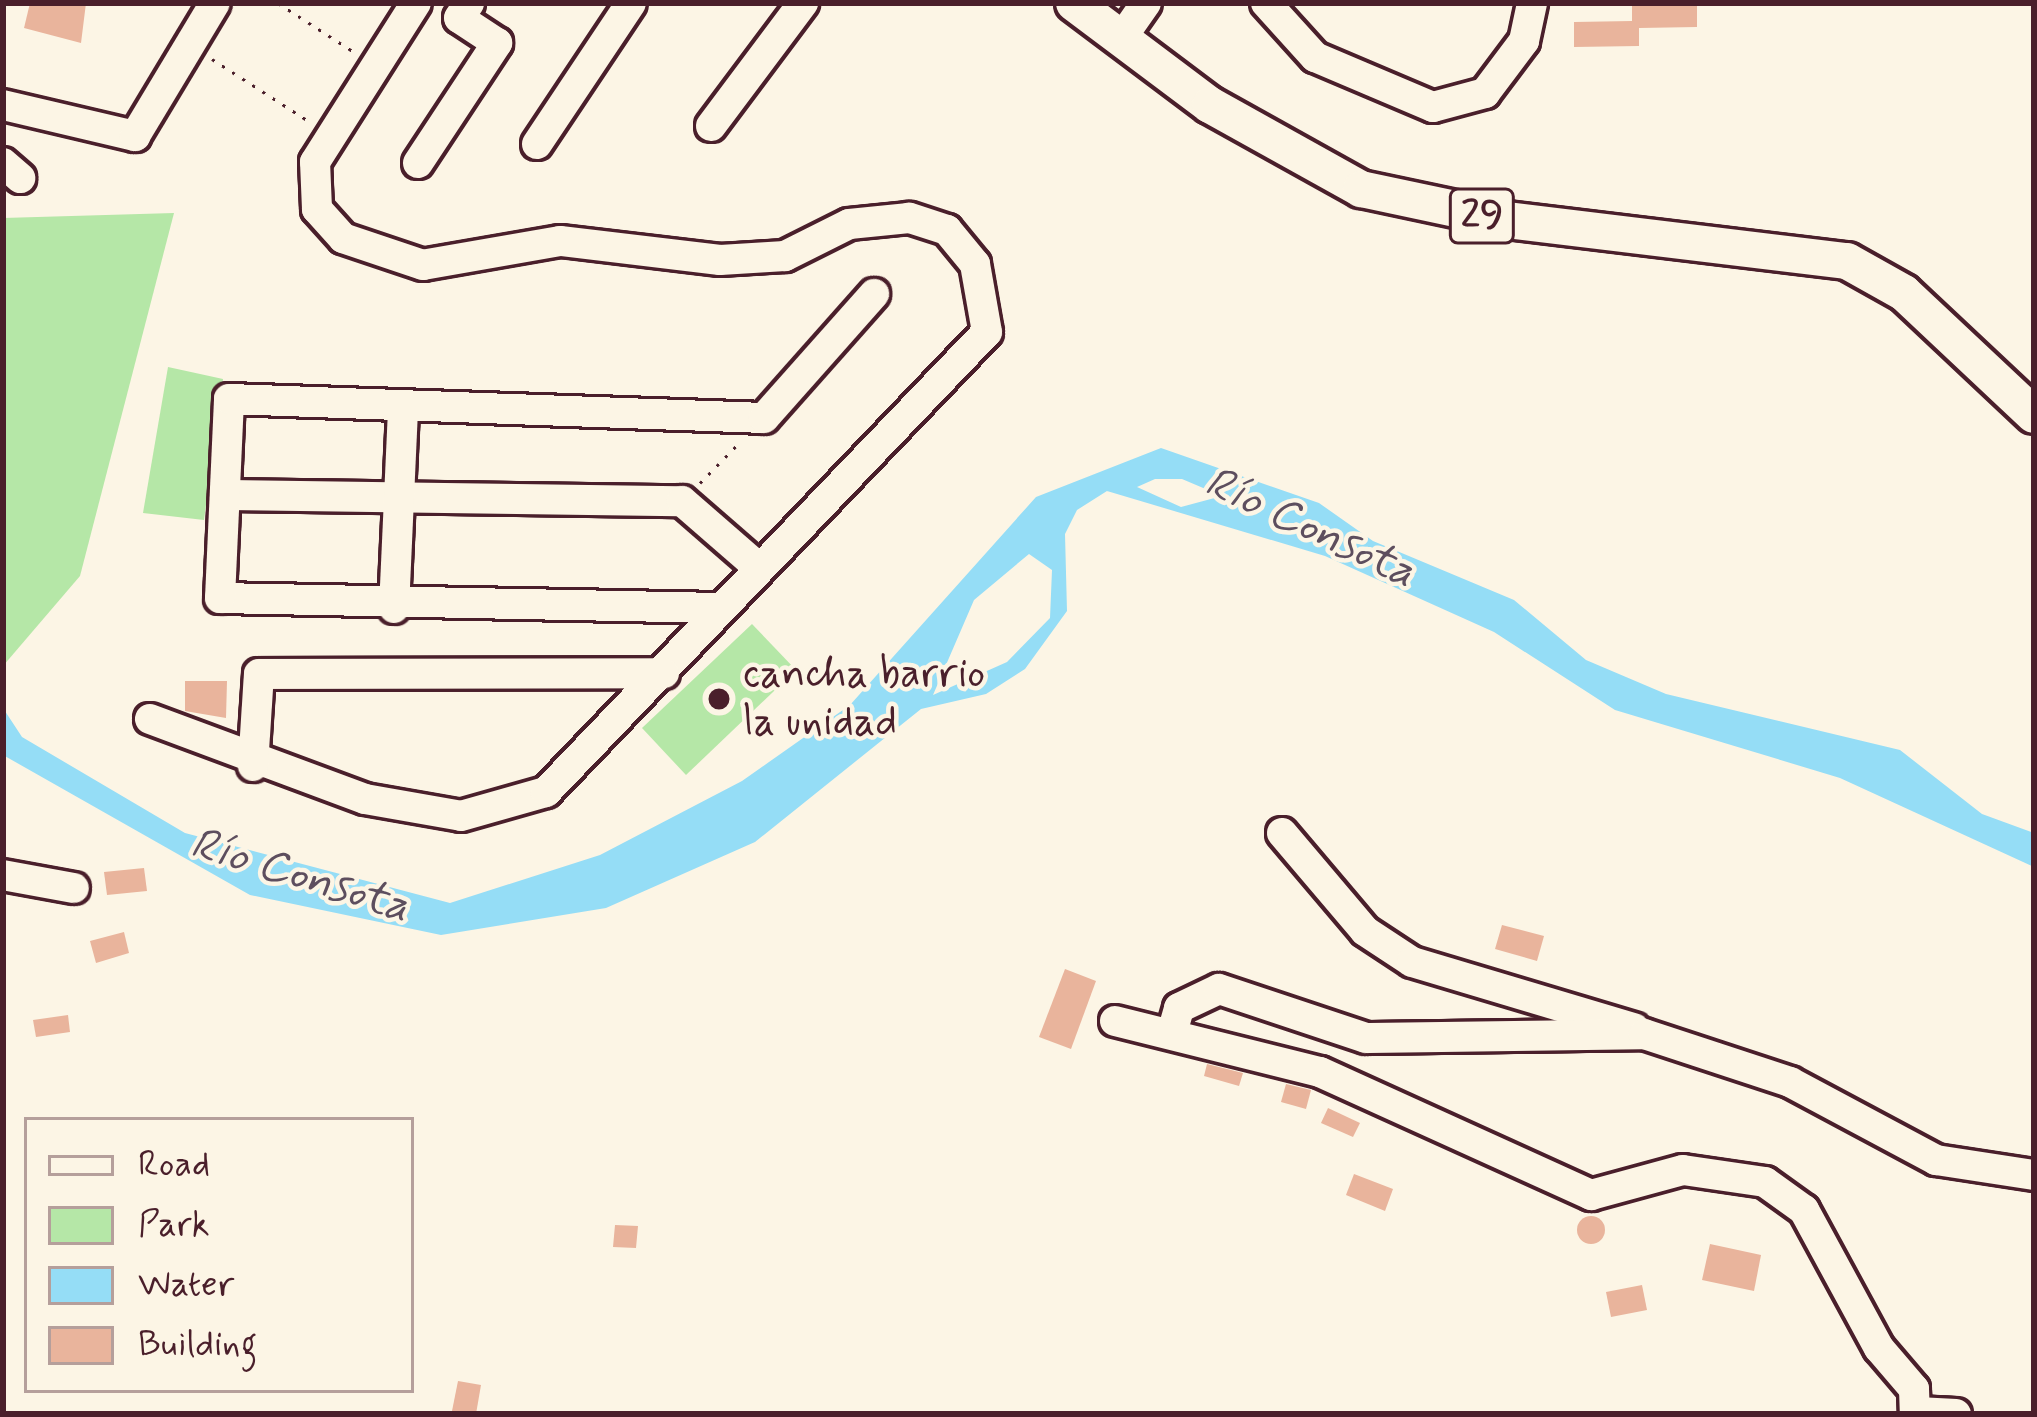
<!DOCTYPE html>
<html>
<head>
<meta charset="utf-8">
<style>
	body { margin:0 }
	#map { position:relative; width:2037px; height:1417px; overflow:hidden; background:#fcf5e5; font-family:Mynerve,sans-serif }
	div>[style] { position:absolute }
	.green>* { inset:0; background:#b5e7a7 }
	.water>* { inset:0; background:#95ddf6 }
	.building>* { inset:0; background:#e9b49c }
	.round { border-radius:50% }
	.path>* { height:3px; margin-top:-1.5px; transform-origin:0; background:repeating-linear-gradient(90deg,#4a1f2b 0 3px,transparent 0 12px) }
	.roads { filter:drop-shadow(3px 0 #4a1f2b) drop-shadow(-3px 0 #4a1f2b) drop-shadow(0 3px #4a1f2b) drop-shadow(0 -3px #4a1f2b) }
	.minor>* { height:30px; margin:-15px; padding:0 15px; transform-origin:15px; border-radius:15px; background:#fcf5e5 }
	.major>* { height:36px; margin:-18px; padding:0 18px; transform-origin:18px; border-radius:18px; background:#fcf5e5 }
	.dots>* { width:33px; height:33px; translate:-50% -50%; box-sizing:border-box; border:6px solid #fcf5e5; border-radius:50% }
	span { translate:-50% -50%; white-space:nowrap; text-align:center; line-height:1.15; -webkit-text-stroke:9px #fcf5e5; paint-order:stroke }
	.shield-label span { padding:3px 9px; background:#fcf5e5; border:3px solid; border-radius:9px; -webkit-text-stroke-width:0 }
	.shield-label { font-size:39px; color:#4a1f2b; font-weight:700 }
	.poi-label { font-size:42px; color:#4a1f2b }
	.left { translate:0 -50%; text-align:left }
	.water-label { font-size:45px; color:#5d4e5e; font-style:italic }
	.frame { position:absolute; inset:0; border:6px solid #4a1f2b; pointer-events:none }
	.legend { position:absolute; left:24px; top:1117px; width:390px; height:276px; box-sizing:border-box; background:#fcf5e5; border:3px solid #b59f9b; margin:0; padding:15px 21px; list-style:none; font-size:36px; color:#4a1f2b }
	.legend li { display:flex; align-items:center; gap:24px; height:60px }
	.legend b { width:60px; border:3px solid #b59f9b }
</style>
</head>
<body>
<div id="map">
	<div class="green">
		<i style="clip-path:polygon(174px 213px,80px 576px,3px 666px,3px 218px)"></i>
		<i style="clip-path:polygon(168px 367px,223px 379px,204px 520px,143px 513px)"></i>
		<i style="clip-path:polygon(752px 624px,796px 670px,686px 775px,642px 728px)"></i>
	</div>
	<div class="water">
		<i style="clip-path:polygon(evenodd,1161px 448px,1319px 503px,1373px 541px,1514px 600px,1586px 660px,1666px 694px,1900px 750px,1982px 814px,2034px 833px,2034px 867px,1840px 778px,1615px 710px,1494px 632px,1325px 556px,1107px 491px,1077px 510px,1065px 534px,1067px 611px,1025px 669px,986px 694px,921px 709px,755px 842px,606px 908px,441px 935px,250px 895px,3px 755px,3px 708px,22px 737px,185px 833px,450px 903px,600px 855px,742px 781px,850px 705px,1036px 497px,1161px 448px,1155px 479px,1182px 479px,1222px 496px,1181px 507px,1137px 487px,1155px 479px,1161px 448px,1029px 554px,1052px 570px,1050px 618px,1007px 662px,933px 695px,974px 600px,1029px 554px)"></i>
	</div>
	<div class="building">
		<i style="clip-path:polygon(30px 3px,86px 3px,81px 43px,24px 28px)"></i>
		<i style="clip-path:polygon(1632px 3px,1697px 3px,1697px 27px,1639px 28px,1639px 46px,1574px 47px,1574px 22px,1632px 21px)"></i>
		<i style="clip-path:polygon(185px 681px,227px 681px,226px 718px,185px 711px)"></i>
		<i style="clip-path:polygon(144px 868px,147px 891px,107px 895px,104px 872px)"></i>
		<i style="clip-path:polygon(1502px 925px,1544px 936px,1537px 961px,1495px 949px)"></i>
		<i style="clip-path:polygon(124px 932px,129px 953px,96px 963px,90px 941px)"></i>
		<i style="clip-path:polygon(1065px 969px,1096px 981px,1071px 1049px,1039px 1037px)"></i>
		<i style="clip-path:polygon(68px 1015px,70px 1032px,36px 1037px,33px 1020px)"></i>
		<i style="clip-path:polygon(1207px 1064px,1243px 1073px,1239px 1086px,1204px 1076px)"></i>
		<i style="clip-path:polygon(1286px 1084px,1311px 1090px,1306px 1109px,1281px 1102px)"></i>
		<i style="clip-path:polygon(1328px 1108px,1360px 1123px,1353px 1137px,1321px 1123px)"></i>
		<i style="clip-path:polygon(1354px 1174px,1393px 1189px,1385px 1211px,1346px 1195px)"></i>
		<i class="round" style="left:1577px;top:1216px;width:28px;height:28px"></i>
		<i style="clip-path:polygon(615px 1225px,638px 1226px,636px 1248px,613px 1247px)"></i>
		<i style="clip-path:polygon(1710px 1244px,1761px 1255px,1754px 1291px,1702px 1280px)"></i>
		<i style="clip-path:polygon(1642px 1285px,1647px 1310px,1611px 1317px,1606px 1292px)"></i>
		<i style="clip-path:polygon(458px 1381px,481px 1385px,476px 1414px,452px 1411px)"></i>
	</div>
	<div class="path">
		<i style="left:278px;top:3px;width:90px;rotate:32.8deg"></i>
		<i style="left:212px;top:59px;width:117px;rotate:32.7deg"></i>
		<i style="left:700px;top:483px;width:57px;rotate:-45.7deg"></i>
	</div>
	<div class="roads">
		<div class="minor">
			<i style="left:1266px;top:3px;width:73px;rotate:47.8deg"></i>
			<i style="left:1315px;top:57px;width:128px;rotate:23deg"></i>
			<i style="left:1433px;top:107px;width:54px;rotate:-15.1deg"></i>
			<i style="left:1485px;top:93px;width:65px;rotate:-53.1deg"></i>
			<i style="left:1524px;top:41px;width:39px;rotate:-78deg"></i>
			<i style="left:1123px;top:36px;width:40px;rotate:-55.1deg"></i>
			<i style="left:3px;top:105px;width:136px;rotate:13.2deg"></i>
			<i style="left:135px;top:136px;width:155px;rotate:-59deg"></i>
			<i style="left:711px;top:126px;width:154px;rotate:-53.2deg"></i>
			<i style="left:537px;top:144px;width:169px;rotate:-56.3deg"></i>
			<i style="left:3px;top:163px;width:23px;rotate:41deg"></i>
			<i style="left:418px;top:163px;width:144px;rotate:-56.6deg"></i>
			<i style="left:497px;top:43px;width:45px;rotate:-146.7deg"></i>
			<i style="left:459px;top:18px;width:18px;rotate:-56deg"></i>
			<i style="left:225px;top:495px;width:457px;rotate:0.8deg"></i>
			<i style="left:682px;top:501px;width:101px;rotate:41deg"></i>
			<i style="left:394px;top:608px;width:198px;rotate:-87.4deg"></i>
			<i style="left:721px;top:608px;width:501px;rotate:-178.86deg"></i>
			<i style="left:220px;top:598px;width:199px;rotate:-87.4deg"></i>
			<i style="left:229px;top:399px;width:535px;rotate:2.03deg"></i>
			<i style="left:764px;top:418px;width:166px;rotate:-48.4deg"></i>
			<i style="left:150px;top:719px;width:229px;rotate:20.4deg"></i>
			<i style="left:365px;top:799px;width:97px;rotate:10deg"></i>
			<i style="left:461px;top:816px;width:88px;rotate:-15.8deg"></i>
			<i style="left:546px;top:792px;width:637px;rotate:-46.21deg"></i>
			<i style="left:987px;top:332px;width:69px;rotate:-100deg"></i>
			<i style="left:975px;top:264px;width:44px;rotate:-129.5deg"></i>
			<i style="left:947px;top:230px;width:40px;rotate:-162deg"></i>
			<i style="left:909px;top:218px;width:60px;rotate:174.3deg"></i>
			<i style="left:849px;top:224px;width:72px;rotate:153.4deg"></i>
			<i style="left:785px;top:256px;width:65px;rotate:176.5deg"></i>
			<i style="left:720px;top:260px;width:161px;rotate:-173.2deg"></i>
			<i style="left:560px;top:241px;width:139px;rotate:170.1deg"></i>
			<i style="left:423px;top:265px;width:84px;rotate:-161.4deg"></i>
			<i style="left:343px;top:238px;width:39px;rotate:-132deg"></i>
			<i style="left:317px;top:209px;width:47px;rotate:-92.4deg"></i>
			<i style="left:315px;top:162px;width:188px;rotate:-57.6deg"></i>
			<i style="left:253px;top:766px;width:92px;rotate:-86.3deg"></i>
			<i style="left:259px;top:674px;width:405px;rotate:-0.1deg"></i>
			<i style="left:1282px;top:833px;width:128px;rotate:49.7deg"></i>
			<i style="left:1365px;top:931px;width:56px;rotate:33.4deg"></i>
			<i style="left:1412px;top:962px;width:232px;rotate:16.6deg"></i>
			<i style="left:3px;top:875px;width:72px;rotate:10.4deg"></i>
			<i style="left:1115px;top:1021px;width:211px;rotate:14deg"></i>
			<i style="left:1320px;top:1072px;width:298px;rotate:24.4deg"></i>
			<i style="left:1591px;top:1195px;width:95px;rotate:-15.2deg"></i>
			<i style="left:1683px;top:1170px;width:83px;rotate:8.3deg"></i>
			<i style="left:1765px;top:1182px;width:48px;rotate:35.7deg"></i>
			<i style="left:1804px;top:1210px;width:157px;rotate:61.5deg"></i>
			<i style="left:1879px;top:1348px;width:54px;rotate:49.5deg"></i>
			<i style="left:1914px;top:1389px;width:25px;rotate:88deg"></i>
			<i style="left:1172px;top:1033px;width:26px;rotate:-74deg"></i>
			<i style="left:1179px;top:1008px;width:44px;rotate:-25.4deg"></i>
			<i style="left:1219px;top:989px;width:155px;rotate:18.4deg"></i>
			<i style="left:1366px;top:1038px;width:278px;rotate:-0.8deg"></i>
			<i style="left:1644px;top:1034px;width:154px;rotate:18.2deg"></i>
			<i style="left:1790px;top:1082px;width:166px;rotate:28.1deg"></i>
			<i style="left:1936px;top:1160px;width:99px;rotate:8.7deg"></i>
			<i style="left:1917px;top:1412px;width:39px;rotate:3deg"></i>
		</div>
		<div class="major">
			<i style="left:1074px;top:3px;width:170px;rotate:36.9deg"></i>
			<i style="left:1210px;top:105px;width:173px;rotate:29.1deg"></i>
			<i style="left:1361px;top:189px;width:149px;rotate:12deg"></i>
			<i style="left:1507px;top:220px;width:342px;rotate:6.9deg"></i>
			<i style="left:1847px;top:261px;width:65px;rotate:29.3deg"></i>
			<i style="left:1904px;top:293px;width:178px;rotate:43.2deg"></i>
		</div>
	</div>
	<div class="dots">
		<i style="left:719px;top:699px;background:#4a1f2b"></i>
	</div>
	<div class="shield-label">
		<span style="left:1482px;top:216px">29</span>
	</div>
	<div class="poi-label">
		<span class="left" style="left:743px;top:699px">cancha barrio<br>la unidad</span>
	</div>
	<div class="water-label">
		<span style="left:1310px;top:528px;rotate:25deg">Río Consota</span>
		<span style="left:300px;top:876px;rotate:17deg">Río Consota</span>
	</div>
	<div class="frame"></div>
	<ul class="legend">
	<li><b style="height:15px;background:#fcf5e5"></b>Road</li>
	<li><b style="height:33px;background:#b5e7a7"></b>Park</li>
	<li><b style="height:33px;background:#95ddf6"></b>Water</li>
	<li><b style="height:33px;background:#e9b49c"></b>Building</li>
	</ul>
</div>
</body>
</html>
